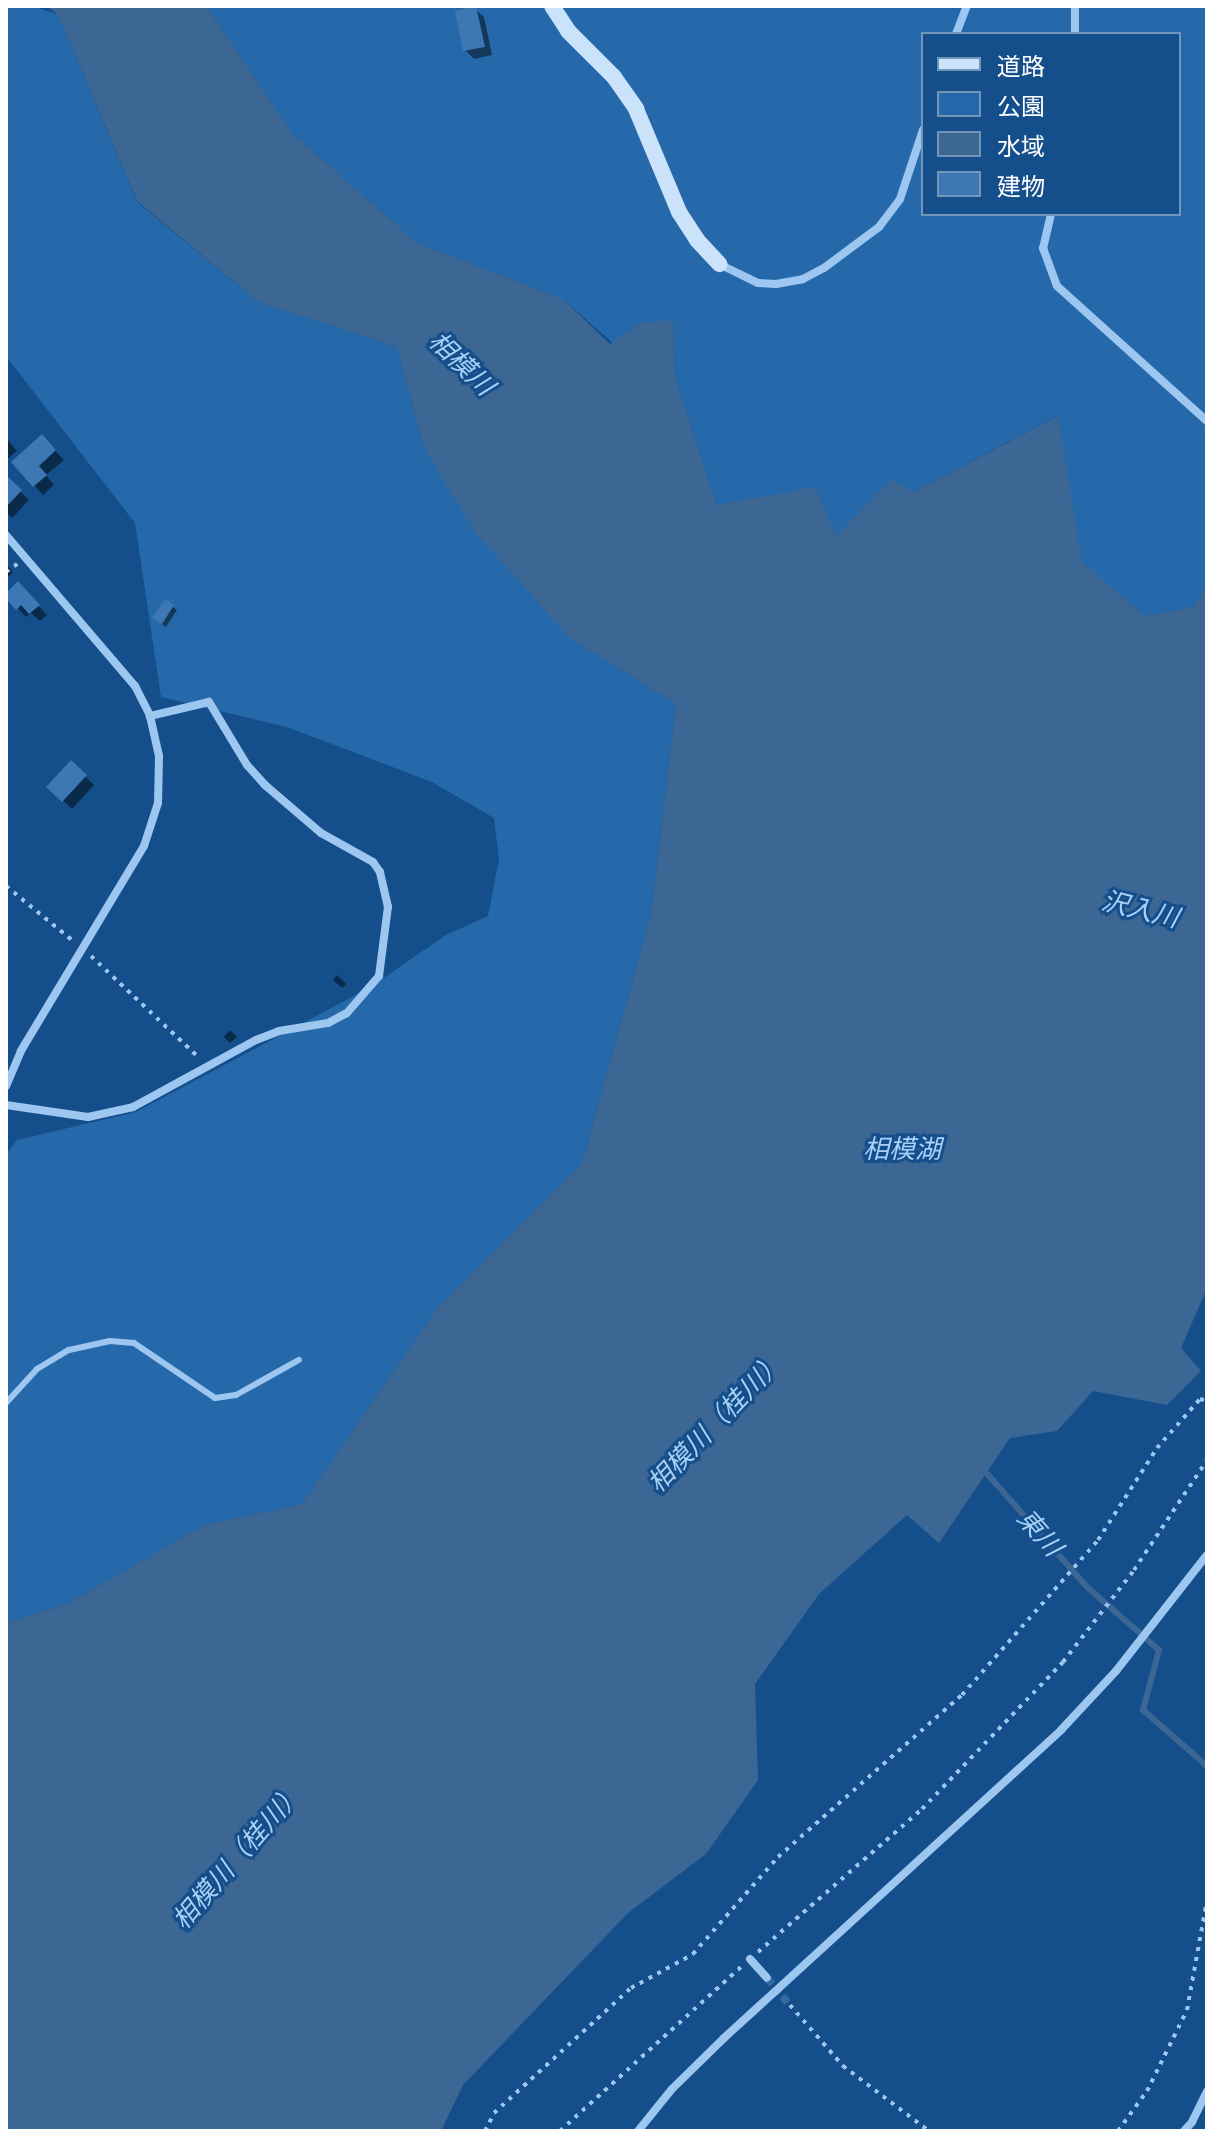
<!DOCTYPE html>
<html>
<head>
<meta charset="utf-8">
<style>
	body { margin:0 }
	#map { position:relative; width:1213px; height:2137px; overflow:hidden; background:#144f8c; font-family:Raleway,"Noto Sans JP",sans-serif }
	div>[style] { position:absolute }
	.green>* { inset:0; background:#2669ab }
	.water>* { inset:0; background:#3c6794 }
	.shadow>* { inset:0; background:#0007 }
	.stream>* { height:6px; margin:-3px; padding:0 3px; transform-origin:3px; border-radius:3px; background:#3c6794 }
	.building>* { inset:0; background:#3d78b5 }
	.street-tunnel>* { height:8px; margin-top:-4px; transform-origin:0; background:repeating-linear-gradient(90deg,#37699d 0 8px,transparent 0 12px) }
	.path>* { height:4px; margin-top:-2px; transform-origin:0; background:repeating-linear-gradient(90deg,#9dc7f0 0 4px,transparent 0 10px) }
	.lane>* { height:6px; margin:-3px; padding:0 3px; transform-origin:3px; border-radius:3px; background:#9dc7f0 }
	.street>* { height:8px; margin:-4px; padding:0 4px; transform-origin:4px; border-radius:4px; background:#9dc7f0 }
	.secondary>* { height:16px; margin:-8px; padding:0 8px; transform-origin:8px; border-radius:8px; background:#cbe2fb }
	span { translate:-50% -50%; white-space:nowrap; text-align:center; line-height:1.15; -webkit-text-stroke:6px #144f8c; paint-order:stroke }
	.water-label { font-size:26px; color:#a9d1f7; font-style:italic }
	.frame { position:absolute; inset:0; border:8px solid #fff; pointer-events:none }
	.legend { position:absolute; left:921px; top:32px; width:260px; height:184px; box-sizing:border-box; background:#144f8c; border:2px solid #7295ba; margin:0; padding:10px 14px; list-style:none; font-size:24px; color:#fff }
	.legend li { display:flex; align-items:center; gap:16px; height:40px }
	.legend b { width:40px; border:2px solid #7295ba }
</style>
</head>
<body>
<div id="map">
	<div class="green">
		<i style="clip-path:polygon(6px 6px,33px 6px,58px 15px,137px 202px,258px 302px,397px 347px,423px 446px,571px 639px,676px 704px,651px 914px,582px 1163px,438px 1307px,302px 1504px,204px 1525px,67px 1604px,6px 1623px,6px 1155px,17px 1140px,136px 1112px,369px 988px,446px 935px,488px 916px,499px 859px,494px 818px,432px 782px,287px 727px,161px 697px,135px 523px,6px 356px)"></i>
		<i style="clip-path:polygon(evenodd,206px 6px,1207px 6px,1207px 585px,1193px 607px,1145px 616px,1081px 562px,1057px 416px,913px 492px,890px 480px,836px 537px,815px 488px,717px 505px,675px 377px,673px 321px,624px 353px,563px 299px,417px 243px,293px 134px,206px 6px,923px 34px,1179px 34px,1179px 214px,923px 214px,923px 34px)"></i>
	</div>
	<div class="water">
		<i style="clip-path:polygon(47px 6px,206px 6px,293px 134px,417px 243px,563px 299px,610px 344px,641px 323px,673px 320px,675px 377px,717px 505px,815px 487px,836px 536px,891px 479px,913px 492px,1058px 416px,1082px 562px,1145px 616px,1193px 607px,1207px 585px,1207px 1288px,1181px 1348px,1201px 1371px,1167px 1405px,1093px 1391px,1057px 1431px,1010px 1438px,939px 1543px,907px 1515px,819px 1594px,755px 1684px,758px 1780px,706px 1854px,628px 1913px,463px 2085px,441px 2131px,6px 2131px,6px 1623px,67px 1604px,204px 1525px,302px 1504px,438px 1307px,582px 1163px,651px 914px,676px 704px,571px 639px,475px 532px,423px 446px,397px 347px,258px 302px,137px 201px,58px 15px)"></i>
	</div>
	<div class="shadow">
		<i style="clip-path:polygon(475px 9px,484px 17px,492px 55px,474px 59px,465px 50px)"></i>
		<i style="clip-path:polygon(6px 438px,17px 451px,6px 460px)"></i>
		<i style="clip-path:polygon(51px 446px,64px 460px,46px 475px,54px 485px,43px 495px,13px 462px)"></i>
		<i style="clip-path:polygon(6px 477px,29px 500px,12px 518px,6px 512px)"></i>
		<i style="clip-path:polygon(6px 564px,13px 572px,6px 579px)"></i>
		<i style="clip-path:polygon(18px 584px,47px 615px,40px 621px,31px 613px,26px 617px,6px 596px)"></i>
		<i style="clip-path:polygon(166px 602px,177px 610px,166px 627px,159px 622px)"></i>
		<i style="clip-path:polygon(71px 763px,94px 785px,72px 809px,49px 787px)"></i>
		<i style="clip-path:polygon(337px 975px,346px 984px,342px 988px,333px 980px)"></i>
		<i style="clip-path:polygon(230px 1030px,237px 1037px,230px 1043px,224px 1037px)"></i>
	</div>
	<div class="stream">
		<i style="left:983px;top:1469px;width:156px;rotate:48.6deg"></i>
		<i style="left:1086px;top:1586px;width:97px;rotate:41.2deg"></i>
		<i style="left:1159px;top:1650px;width:62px;rotate:104.9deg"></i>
		<i style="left:1143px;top:1710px;width:85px;rotate:41.2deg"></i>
	</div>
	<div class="building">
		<i style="clip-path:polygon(476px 6px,485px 47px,463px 51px,455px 11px)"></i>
		<i style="clip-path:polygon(42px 434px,56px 450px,39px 466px,47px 475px,33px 487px,11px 462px)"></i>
		<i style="clip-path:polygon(6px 475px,22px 490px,6px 507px)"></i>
		<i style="clip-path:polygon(18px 581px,40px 605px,29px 614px,21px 605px,16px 610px,6px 599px,6px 593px)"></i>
		<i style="clip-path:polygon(165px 599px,174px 605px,162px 624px,152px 618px)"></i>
		<i style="clip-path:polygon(71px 760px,87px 775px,62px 802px,46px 787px)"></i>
	</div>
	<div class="street-tunnel">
		<i style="left:767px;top:1978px;width:35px;rotate:50deg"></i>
	</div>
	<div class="path">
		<i style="left:6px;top:572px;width:14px;rotate:-36deg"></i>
		<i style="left:6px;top:886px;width:85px;rotate:39.3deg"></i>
		<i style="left:91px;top:956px;width:147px;rotate:43.3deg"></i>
		<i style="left:758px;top:1952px;width:218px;rotate:-41.1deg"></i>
		<i style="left:922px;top:1809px;width:204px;rotate:-46.2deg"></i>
		<i style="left:1063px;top:1662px;width:116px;rotate:-52.3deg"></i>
		<i style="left:1134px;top:1570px;width:132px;rotate:-56.4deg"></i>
		<i style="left:790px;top:2005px;width:81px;rotate:49deg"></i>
		<i style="left:843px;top:2066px;width:108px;rotate:37.1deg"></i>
		<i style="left:485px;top:2131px;width:20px;rotate:-63deg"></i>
		<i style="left:494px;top:2113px;width:185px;rotate:-42.4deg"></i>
		<i style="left:631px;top:1988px;width:71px;rotate:-28.7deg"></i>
		<i style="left:693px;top:1954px;width:129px;rotate:-48.8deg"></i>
		<i style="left:778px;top:1857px;width:245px;rotate:-41.4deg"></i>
		<i style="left:962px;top:1695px;width:206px;rotate:-48.7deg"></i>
		<i style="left:1098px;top:1540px;width:109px;rotate:-57.3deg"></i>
		<i style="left:1157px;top:1448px;width:65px;rotate:-48.7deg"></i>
		<i style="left:1200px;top:1399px;width:7px;rotate:16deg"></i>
		<i style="left:560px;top:2131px;width:246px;rotate:-42.2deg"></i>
		<i style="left:1118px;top:2131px;width:49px;rotate:-54.1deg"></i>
		<i style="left:1147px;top:2091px;width:90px;rotate:-63.7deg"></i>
		<i style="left:1187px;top:2010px;width:112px;rotate:-79.7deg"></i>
	</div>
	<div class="lane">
		<i style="left:6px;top:1403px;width:46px;rotate:-47.6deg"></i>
		<i style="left:37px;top:1369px;width:37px;rotate:-31deg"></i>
		<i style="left:69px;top:1350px;width:42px;rotate:-12.4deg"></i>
		<i style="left:110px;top:1341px;width:24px;rotate:5deg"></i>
		<i style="left:134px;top:1343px;width:98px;rotate:34.2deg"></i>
		<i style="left:215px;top:1398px;width:21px;rotate:-8deg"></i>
		<i style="left:236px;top:1395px;width:72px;rotate:-29.1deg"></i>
	</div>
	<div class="street">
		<i style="left:1075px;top:6px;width:28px;rotate:90deg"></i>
		<i style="left:956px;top:34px;width:30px;rotate:-69deg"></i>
		<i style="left:1051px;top:214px;width:35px;rotate:103deg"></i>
		<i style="left:1043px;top:248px;width:40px;rotate:69.8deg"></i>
		<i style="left:1057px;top:286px;width:202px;rotate:42deg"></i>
		<i style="left:719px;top:264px;width:43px;rotate:26deg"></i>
		<i style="left:758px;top:283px;width:18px;rotate:3deg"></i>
		<i style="left:776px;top:284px;width:27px;rotate:-10deg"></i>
		<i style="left:803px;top:279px;width:24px;rotate:-28deg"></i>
		<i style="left:824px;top:268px;width:69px;rotate:-36.7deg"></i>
		<i style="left:879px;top:227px;width:35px;rotate:-53deg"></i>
		<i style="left:900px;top:199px;width:73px;rotate:-71.6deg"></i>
		<i style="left:6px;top:535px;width:199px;rotate:49.5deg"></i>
		<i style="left:135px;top:686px;width:34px;rotate:63deg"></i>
		<i style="left:150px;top:716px;width:41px;rotate:77.3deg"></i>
		<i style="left:159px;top:756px;width:47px;rotate:91.2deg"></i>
		<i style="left:158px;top:803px;width:45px;rotate:108deg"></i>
		<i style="left:144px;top:846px;width:239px;rotate:121deg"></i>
		<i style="left:21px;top:1051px;width:38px;rotate:113deg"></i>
		<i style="left:6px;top:1105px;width:83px;rotate:8.3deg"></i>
		<i style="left:88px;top:1117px;width:46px;rotate:-12.5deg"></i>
		<i style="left:133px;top:1107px;width:140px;rotate:-28.6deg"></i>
		<i style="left:256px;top:1040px;width:25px;rotate:-21deg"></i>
		<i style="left:279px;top:1031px;width:50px;rotate:-9.3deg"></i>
		<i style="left:328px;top:1023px;width:21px;rotate:-28deg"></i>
		<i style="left:347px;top:1013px;width:49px;rotate:-49.1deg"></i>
		<i style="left:379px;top:976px;width:70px;rotate:-82.6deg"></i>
		<i style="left:388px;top:907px;width:36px;rotate:-103deg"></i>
		<i style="left:380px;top:872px;width:12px;rotate:-125deg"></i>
		<i style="left:373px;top:862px;width:60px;rotate:-150.9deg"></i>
		<i style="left:321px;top:833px;width:74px;rotate:-139.4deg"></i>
		<i style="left:265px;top:785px;width:27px;rotate:-132deg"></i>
		<i style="left:247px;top:765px;width:74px;rotate:-121.1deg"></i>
		<i style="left:209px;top:702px;width:61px;rotate:166.7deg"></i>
		<i style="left:750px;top:1959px;width:25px;rotate:48deg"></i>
		<i style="left:638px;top:2131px;width:54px;rotate:-51deg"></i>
		<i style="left:672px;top:2089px;width:73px;rotate:-44.4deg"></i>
		<i style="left:724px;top:2038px;width:457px;rotate:-42.4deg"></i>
		<i style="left:1061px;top:1730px;width:81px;rotate:-47deg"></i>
		<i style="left:1116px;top:1671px;width:147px;rotate:-51.9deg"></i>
		<i style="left:1184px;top:2131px;width:12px;rotate:-48deg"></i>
		<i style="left:1192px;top:2122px;width:34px;rotate:-64deg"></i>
	</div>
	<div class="secondary">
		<i style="left:552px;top:6px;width:30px;rotate:57deg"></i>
		<i style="left:568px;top:31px;width:65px;rotate:45deg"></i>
		<i style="left:614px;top:77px;width:39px;rotate:55deg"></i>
		<i style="left:636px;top:109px;width:112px;rotate:67.3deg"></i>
		<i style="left:679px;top:212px;width:33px;rotate:57deg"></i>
		<i style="left:697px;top:240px;width:33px;rotate:47deg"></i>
	</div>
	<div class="water-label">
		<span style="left:461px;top:364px;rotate:44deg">相模川</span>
		<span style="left:1140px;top:910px;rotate:14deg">沢入川</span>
		<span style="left:902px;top:1150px">相模湖</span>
		<span style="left:716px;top:1423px;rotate:-46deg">相模川（桂川）</span>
		<span style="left:1039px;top:1533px;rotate:49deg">東川</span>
		<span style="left:238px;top:1857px;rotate:-49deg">相模川（桂川）</span>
	</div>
	<div class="frame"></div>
	<ul class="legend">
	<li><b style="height:10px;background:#cbe2fb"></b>道路</li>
	<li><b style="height:22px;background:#2669ab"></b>公園</li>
	<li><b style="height:22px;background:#3c6794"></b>水域</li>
	<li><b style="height:22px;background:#3d78b5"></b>建物</li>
	</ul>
</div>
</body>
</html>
